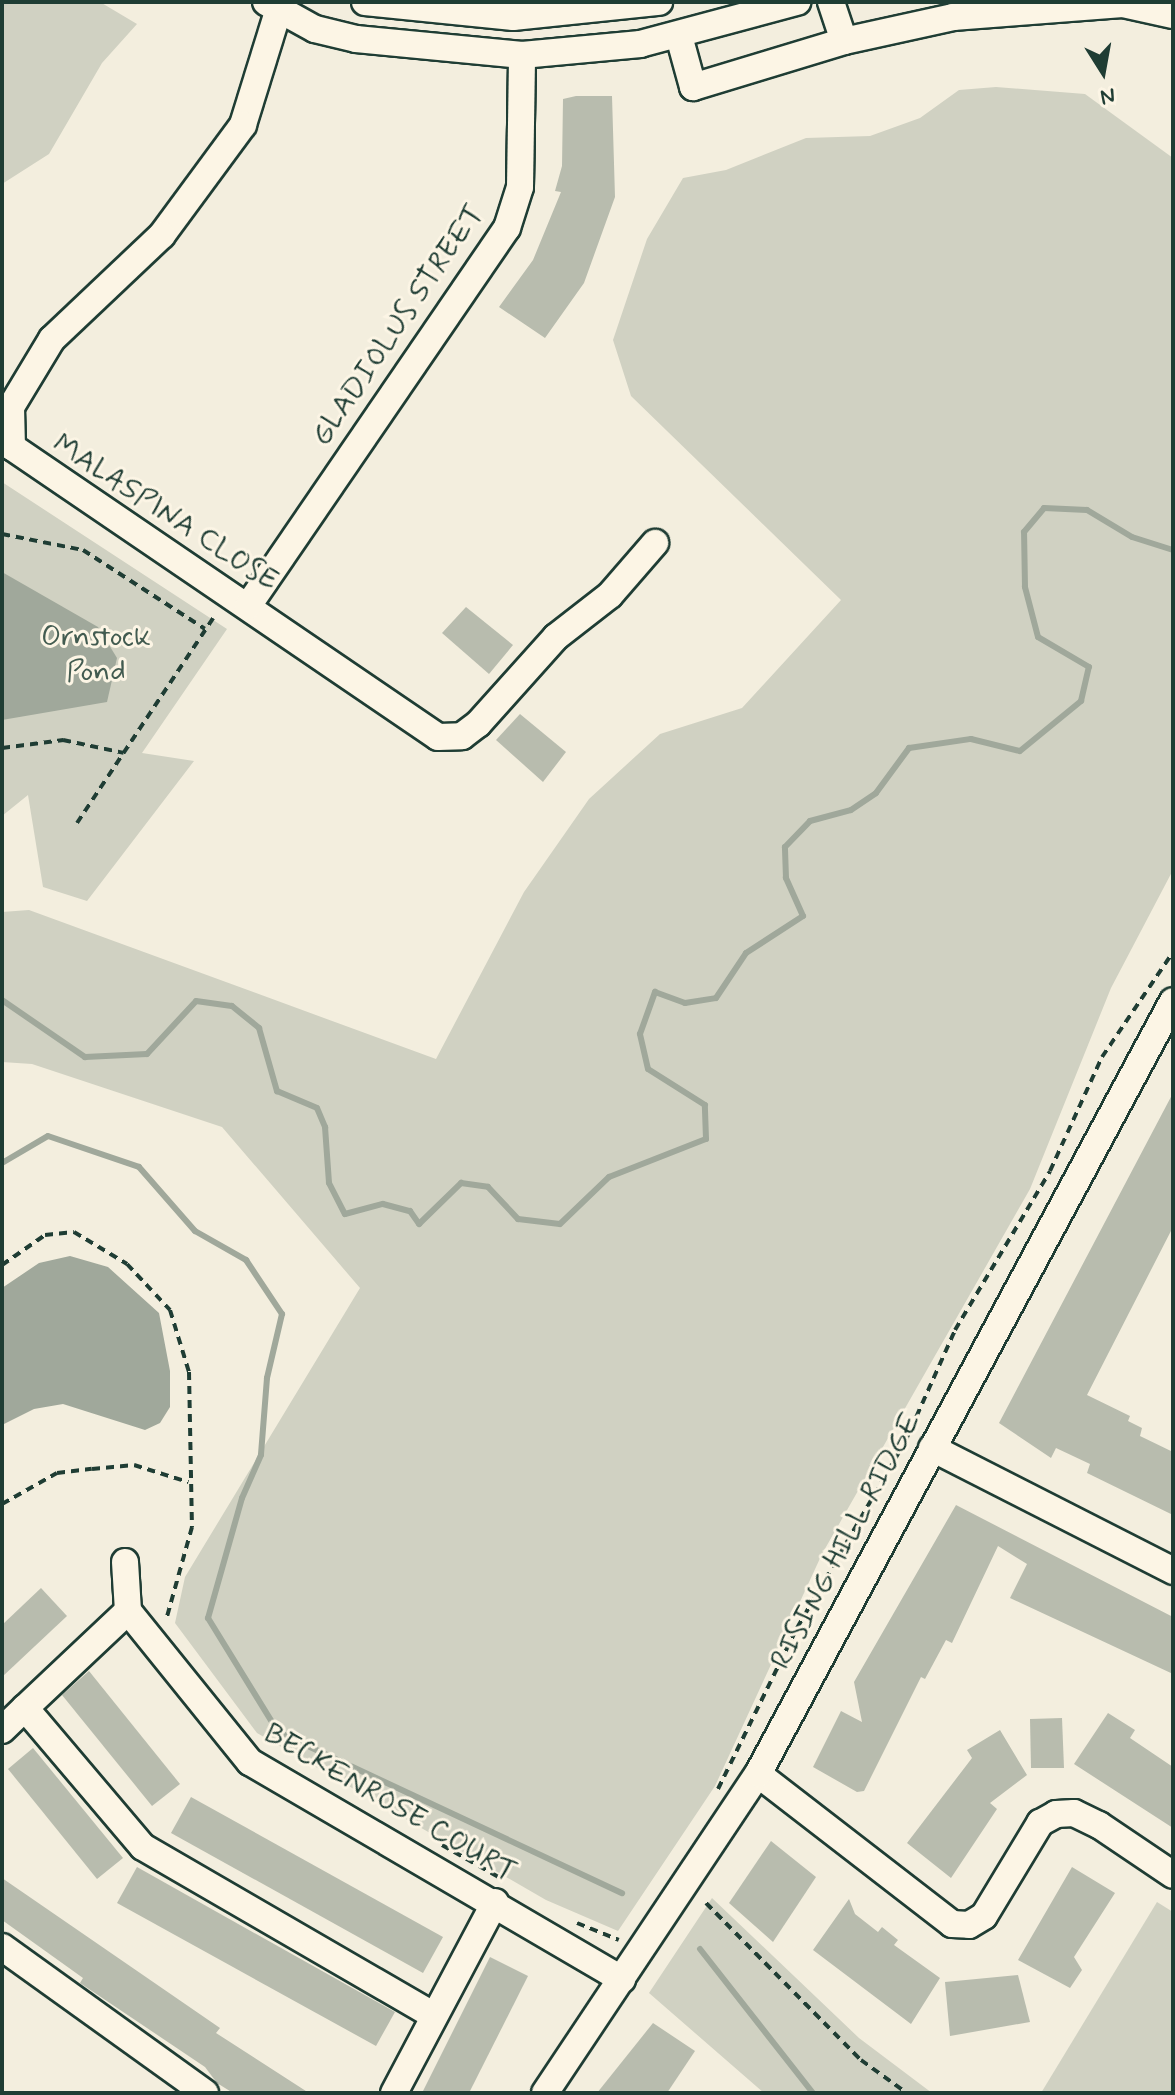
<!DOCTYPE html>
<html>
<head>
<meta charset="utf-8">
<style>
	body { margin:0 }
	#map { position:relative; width:1175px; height:2095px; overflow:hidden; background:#f3eede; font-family:Mynerve,sans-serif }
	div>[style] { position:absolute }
	.green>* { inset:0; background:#d0d1c2 }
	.water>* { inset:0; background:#a0a89b }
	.stream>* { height:6px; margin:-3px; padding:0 3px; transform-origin:3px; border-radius:3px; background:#a0a89b }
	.building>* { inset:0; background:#b8bcae }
	.path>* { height:4px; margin-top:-2px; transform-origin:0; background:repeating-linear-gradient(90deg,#1f3d34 0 8px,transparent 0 14px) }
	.roads { filter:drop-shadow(2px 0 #1f3d34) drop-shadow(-2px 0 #1f3d34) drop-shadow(0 2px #1f3d34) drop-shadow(0 -2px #1f3d34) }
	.minor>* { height:26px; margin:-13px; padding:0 13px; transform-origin:13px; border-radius:13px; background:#fcf5e5 }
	span { translate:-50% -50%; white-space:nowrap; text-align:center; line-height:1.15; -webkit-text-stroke:6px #fcf5e5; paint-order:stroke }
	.street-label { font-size:30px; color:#1f3d34 }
	.park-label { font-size:30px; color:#425b50 }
	.frame { position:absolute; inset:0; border:4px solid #1f3d34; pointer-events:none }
	.north { position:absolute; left:1063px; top:32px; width:80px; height:80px; -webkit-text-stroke:6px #fcf5e5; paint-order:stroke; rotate:169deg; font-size:22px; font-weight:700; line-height:32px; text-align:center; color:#1f3d34 }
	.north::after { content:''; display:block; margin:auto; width:28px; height:36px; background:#1f3d34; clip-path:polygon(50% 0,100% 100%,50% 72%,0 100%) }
</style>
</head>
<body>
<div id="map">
	<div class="green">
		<i style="clip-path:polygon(2px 2px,100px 2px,137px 24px,102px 63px,49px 154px,2px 184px)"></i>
		<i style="clip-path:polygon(996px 87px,1085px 94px,1173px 158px,1173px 870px,1111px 988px,1030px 1189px,822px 1554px,715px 1786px,618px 1931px,546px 1900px,257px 1733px,175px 1623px,185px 1577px,360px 1288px,222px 1127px,32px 1064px,2px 1062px,2px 912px,29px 910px,436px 1059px,524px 892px,589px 799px,660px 734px,742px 708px,841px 600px,631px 396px,613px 340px,647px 239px,683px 178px,726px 170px,806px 138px,870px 136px,920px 118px,959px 90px)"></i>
		<i style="clip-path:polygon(2px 482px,227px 629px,142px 753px,194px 761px,87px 901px,43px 887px,28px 795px,2px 816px)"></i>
		<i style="clip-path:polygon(712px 1898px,859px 2038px,932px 2093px,764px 2093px,649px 1993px)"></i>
		<i style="clip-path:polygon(1157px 1902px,1173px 1912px,1173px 2093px,1041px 2093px)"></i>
	</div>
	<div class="water">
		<i style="clip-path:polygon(2px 572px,98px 627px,117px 658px,107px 702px,2px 720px)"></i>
		<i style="clip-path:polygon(70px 1256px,108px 1267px,159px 1313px,170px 1371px,170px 1407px,160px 1423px,145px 1430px,63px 1404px,34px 1409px,2px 1425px,2px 1288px,39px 1263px)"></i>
	</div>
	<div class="stream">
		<i style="left:2px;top:1000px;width:101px;rotate:34.5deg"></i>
		<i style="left:85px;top:1057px;width:62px;rotate:-2.8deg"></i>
		<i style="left:147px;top:1054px;width:72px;rotate:-47.2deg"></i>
		<i style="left:196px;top:1001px;width:36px;rotate:8deg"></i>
		<i style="left:232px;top:1006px;width:35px;rotate:39deg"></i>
		<i style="left:259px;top:1028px;width:66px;rotate:74.1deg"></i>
		<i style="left:277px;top:1091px;width:43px;rotate:23deg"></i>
		<i style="left:317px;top:1108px;width:21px;rotate:67deg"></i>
		<i style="left:325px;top:1127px;width:56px;rotate:85.9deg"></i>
		<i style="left:329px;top:1183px;width:35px;rotate:63deg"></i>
		<i style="left:345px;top:1214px;width:39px;rotate:-15deg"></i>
		<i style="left:383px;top:1204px;width:28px;rotate:15deg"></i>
		<i style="left:410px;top:1211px;width:16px;rotate:55deg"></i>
		<i style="left:419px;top:1224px;width:59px;rotate:-44.3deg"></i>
		<i style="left:461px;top:1183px;width:27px;rotate:8deg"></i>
		<i style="left:488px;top:1187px;width:44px;rotate:46.8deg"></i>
		<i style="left:518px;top:1219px;width:42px;rotate:6.8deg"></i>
		<i style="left:560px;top:1224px;width:68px;rotate:-43.8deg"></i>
		<i style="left:609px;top:1177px;width:104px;rotate:-21.4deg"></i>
		<i style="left:706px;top:1139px;width:34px;rotate:-92deg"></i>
		<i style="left:705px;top:1105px;width:67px;rotate:-147.7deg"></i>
		<i style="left:648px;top:1069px;width:36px;rotate:-103deg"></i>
		<i style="left:640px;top:1034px;width:45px;rotate:-70.3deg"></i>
		<i style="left:655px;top:992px;width:32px;rotate:20deg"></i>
		<i style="left:685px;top:1003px;width:31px;rotate:-9deg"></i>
		<i style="left:716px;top:998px;width:54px;rotate:-56.3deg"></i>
		<i style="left:746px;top:953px;width:68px;rotate:-33deg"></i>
		<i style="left:803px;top:916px;width:42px;rotate:-114.1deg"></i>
		<i style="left:786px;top:878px;width:31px;rotate:-92deg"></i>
		<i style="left:785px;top:847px;width:36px;rotate:-46deg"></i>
		<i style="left:810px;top:821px;width:42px;rotate:-15deg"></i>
		<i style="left:851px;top:810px;width:30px;rotate:-34deg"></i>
		<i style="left:876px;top:793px;width:56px;rotate:-53.7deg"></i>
		<i style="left:909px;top:748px;width:63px;rotate:-8.3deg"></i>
		<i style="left:971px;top:739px;width:50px;rotate:13.8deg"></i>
		<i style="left:1020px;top:751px;width:79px;rotate:-39.3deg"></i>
		<i style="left:1081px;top:701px;width:35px;rotate:-77deg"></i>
		<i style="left:1089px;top:667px;width:59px;rotate:-149.5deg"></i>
		<i style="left:1038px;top:637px;width:52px;rotate:-104.6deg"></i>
		<i style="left:1025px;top:587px;width:55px;rotate:-91deg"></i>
		<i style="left:1024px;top:532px;width:31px;rotate:-50deg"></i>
		<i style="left:1044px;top:508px;width:43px;rotate:2.7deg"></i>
		<i style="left:1087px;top:510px;width:52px;rotate:31deg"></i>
		<i style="left:1132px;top:537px;width:43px;rotate:17.6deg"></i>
		<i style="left:2px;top:1163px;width:53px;rotate:-30.4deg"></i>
		<i style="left:48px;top:1136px;width:96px;rotate:18.8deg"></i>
		<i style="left:139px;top:1167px;width:85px;rotate:48.8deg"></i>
		<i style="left:195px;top:1231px;width:59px;rotate:29.6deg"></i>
		<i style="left:246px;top:1260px;width:65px;rotate:56.3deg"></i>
		<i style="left:282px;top:1314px;width:66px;rotate:103.2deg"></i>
		<i style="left:267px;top:1378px;width:77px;rotate:94.5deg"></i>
		<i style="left:261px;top:1455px;width:47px;rotate:113.8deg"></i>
		<i style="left:242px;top:1498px;width:125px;rotate:105.8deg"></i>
		<i style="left:208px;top:1618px;width:134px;rotate:58.4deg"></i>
		<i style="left:278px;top:1732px;width:380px;rotate:25.1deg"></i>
		<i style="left:700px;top:1949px;width:183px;rotate:51.9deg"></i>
	</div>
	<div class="building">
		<i style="clip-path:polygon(576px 96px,612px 96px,615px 197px,584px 283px,545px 338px,499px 307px,533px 260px,561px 192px,555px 191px,562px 166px,563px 99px)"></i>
		<i style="clip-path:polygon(466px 607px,513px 645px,489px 674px,442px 633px)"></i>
		<i style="clip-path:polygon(520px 714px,566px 752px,543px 782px,496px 740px)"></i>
		<i style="clip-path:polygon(1173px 1093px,1173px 1227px,1087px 1395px,1130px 1416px,1128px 1421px,1142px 1428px,1140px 1436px,1173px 1452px,1173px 1515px,1087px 1473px,1090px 1464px,1056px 1448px,1051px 1458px,999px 1423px)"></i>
		<i style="clip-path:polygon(956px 1505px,1173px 1617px,1173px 1674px,1010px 1598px,1027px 1564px,998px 1546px,952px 1643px,946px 1640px,925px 1679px,921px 1677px,864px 1791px,857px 1792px,813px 1767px,841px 1711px,862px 1722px,854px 1682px)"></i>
		<i style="clip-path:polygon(41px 1588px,67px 1616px,2px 1677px,2px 1625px)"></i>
		<i style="clip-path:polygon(89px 1671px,180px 1784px,152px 1806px,62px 1695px)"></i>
		<i style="clip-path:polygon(1108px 1713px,1135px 1730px,1130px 1738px,1173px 1767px,1173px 1828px,1074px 1764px)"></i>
		<i style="clip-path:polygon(1062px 1718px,1064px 1768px,1031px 1768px,1030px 1719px)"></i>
		<i style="clip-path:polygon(1000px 1730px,1027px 1775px,990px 1803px,997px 1809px,951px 1878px,907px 1843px,972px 1758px,967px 1750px)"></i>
		<i style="clip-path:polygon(33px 1748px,123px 1858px,97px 1879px,8px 1769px)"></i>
		<i style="clip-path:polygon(191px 1797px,443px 1937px,423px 1973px,171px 1833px)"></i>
		<i style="clip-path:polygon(771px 1841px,816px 1877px,773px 1942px,729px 1903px)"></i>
		<i style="clip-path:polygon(137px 1867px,395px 2012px,376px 2046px,117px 1903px)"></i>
		<i style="clip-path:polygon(1072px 1867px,1115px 1893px,1074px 1957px,1082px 1970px,1070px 1988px,1018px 1960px)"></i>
		<i style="clip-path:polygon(2px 1878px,220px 2028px,216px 2033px,309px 2093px,233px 2093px,217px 2083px,205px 2067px,80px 1983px,83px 1978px,2px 1920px)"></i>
		<i style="clip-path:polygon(849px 1899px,855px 1914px,878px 1932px,882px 1927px,898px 1940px,894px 1945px,940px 1978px,911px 2024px,813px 1950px)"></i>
		<i style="clip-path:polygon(490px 1957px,528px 1976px,469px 2093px,422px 2093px)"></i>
		<i style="clip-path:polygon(1018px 1975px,1030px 2022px,950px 2036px,945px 1982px)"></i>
		<i style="clip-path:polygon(653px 2023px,695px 2051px,667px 2093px,597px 2093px)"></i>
	</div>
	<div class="path">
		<i style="left:2px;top:534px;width:83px;rotate:11.2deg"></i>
		<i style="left:83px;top:550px;width:145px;rotate:32.9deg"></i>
		<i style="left:2px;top:748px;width:62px;rotate:-7.5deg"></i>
		<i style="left:63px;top:740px;width:62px;rotate:12deg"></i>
		<i style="left:77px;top:823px;width:246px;rotate:-56.4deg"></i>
		<i style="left:2px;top:1265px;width:52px;rotate:-34.9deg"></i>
		<i style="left:45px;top:1235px;width:29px;rotate:-6deg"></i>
		<i style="left:74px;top:1232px;width:62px;rotate:31.1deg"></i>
		<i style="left:127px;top:1264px;width:63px;rotate:46.9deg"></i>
		<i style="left:170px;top:1310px;width:65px;rotate:73deg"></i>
		<i style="left:189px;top:1372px;width:155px;rotate:88.9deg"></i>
		<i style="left:192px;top:1527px;width:97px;rotate:105.6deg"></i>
		<i style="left:2px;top:1504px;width:63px;rotate:-29.4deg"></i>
		<i style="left:57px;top:1473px;width:35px;rotate:-7deg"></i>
		<i style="left:92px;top:1469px;width:42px;rotate:-5.4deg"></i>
		<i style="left:134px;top:1465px;width:57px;rotate:17.5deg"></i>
		<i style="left:718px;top:1789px;width:179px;rotate:-63.9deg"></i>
		<i style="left:797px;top:1628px;width:215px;rotate:-59.9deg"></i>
		<i style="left:905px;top:1442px;width:123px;rotate:-65.9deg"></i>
		<i style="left:955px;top:1330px;width:185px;rotate:-59.1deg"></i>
		<i style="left:1050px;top:1171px;width:125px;rotate:-65.5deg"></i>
		<i style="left:1102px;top:1057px;width:127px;rotate:-55.9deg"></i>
		<i style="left:442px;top:1845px;width:67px;rotate:29.6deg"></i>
		<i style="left:706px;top:1903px;width:221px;rotate:45.4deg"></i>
		<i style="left:861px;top:2060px;width:57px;rotate:35.7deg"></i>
		<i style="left:577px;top:1923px;width:45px;rotate:22deg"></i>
	</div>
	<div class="roads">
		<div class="minor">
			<i style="left:266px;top:2px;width:56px;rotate:28.9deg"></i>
			<i style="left:315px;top:29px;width:42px;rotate:13.7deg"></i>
			<i style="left:356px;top:39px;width:167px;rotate:5.5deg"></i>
			<i style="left:522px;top:55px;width:119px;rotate:-5.3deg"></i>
			<i style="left:640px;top:44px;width:163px;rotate:-15deg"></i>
			<i style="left:281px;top:2px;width:129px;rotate:107.2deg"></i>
			<i style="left:243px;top:125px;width:137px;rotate:126.4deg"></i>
			<i style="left:162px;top:235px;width:151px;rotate:136.6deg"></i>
			<i style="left:52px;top:339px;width:79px;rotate:121.1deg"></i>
			<i style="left:11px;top:407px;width:40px;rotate:88.6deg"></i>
			<i style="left:12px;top:447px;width:515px;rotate:34.25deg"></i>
			<i style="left:438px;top:737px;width:24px;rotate:-2deg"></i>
			<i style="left:462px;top:736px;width:20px;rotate:-37deg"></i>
			<i style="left:478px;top:724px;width:117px;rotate:-48.1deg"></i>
			<i style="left:556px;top:637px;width:68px;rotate:-37.9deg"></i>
			<i style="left:610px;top:595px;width:69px;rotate:-49.1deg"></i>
			<i style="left:365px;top:2px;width:149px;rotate:5.8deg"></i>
			<i style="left:513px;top:17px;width:147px;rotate:-5.9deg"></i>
			<i style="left:831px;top:2px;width:41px;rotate:71.6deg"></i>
			<i style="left:679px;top:36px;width:53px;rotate:74.6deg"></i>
			<i style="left:693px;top:87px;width:158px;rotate:-16.9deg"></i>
			<i style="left:844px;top:41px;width:112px;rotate:-12.4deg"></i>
			<i style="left:953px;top:17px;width:170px;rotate:-4.4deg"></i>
			<i style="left:1123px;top:4px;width:51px;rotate:12.4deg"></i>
			<i style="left:248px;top:606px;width:458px;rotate:-55.6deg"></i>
			<i style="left:507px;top:228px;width:43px;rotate:-72.4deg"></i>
			<i style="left:520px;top:187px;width:132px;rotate:-89.1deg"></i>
			<i style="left:932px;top:1448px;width:271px;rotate:27deg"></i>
			<i style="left:125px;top:1562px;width:49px;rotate:86.5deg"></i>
			<i style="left:128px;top:1611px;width:194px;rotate:51.1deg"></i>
			<i style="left:250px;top:1762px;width:431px;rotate:30.3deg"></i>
			<i style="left:25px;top:1708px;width:141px;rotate:-43.3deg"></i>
			<i style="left:2px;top:1730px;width:32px;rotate:-44deg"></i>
			<i style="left:25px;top:1708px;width:182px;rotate:49.7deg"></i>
			<i style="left:143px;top:1847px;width:335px;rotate:30.1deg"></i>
			<i style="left:758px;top:1774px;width:245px;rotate:37.7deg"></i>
			<i style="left:952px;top:1924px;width:17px;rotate:3deg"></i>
			<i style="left:969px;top:1925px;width:17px;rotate:-31deg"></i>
			<i style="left:984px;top:1916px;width:109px;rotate:-58.9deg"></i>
			<i style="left:1040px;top:1823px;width:18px;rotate:-29deg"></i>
			<i style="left:1056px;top:1814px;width:18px;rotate:-3deg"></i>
			<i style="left:1074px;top:1813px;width:28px;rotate:26deg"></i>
			<i style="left:1099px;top:1825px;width:89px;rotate:34deg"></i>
			<i style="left:2px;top:1947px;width:250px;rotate:35.7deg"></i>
			<i style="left:394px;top:2093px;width:216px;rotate:-62.1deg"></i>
			<i style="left:545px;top:2093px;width:384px;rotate:-56.3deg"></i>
			<i style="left:758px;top:1774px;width:877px;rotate:-61.77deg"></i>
		</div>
	</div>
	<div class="street-label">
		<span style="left:398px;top:325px;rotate:-56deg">GLADIOLUS STREET</span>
		<span style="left:165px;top:513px;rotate:33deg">MALASPINA CLOSE</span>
		<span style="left:846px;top:1541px;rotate:-62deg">RISING HILL RIDGE</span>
		<span style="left:390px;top:1803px;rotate:30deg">BECKENROSE COURT</span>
	</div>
	<div class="park-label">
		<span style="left:96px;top:654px">Ornstock<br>Pond</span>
	</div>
	<div class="frame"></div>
	<div class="north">N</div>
</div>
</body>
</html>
